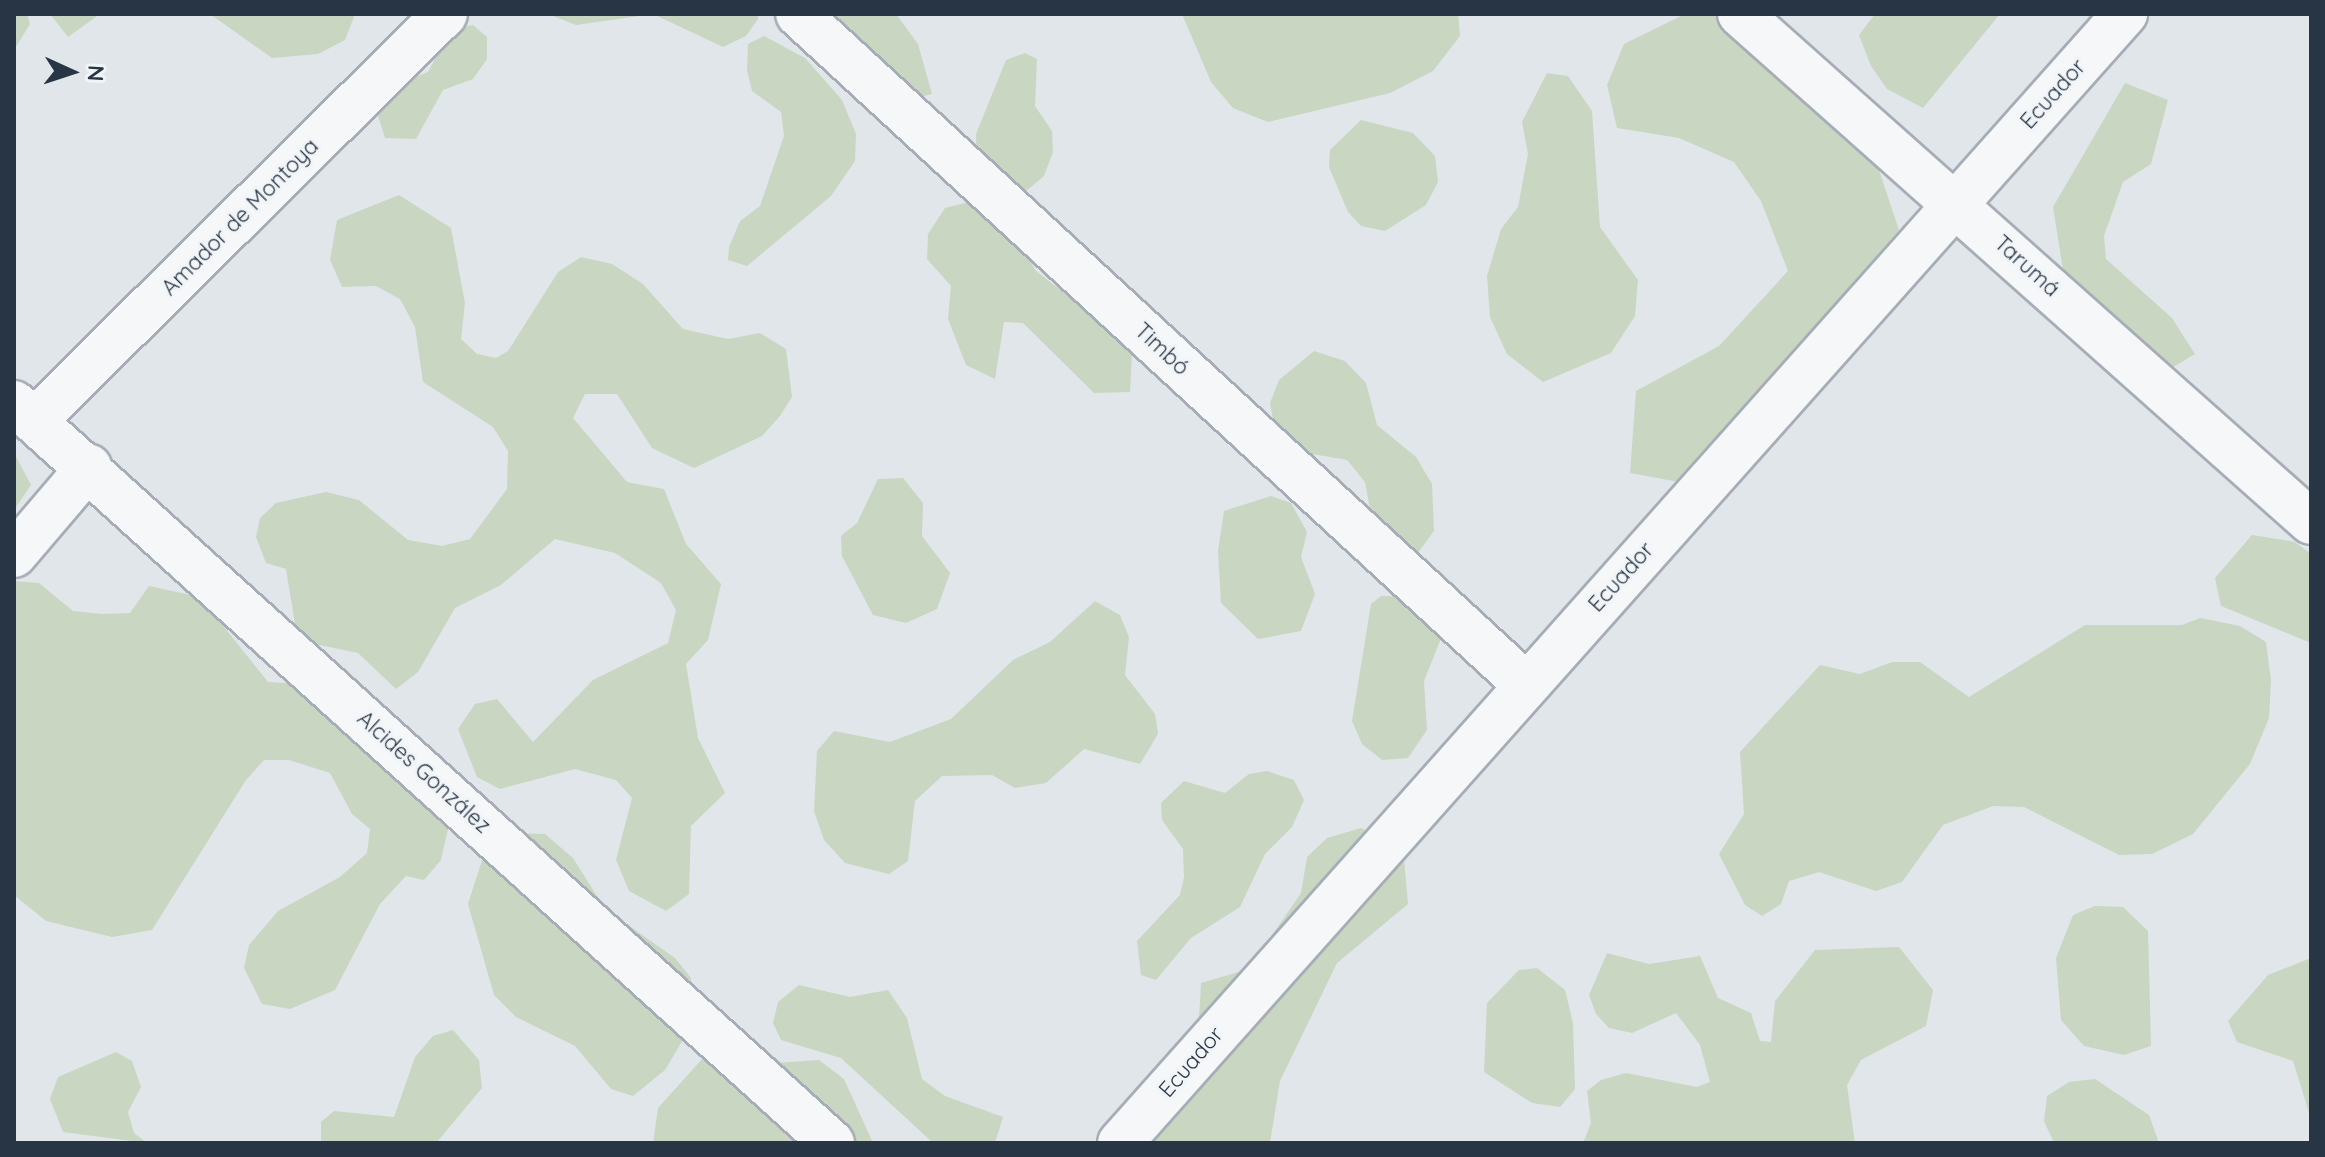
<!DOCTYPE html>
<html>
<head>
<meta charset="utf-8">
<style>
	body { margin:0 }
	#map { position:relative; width:2325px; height:1157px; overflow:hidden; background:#e1e6eb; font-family:Quicksand,sans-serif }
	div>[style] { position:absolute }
	.green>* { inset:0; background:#c9d6c2 }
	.roads { filter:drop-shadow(2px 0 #a6adb6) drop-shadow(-2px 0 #a6adb6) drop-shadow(0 2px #a6adb6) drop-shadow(0 -2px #a6adb6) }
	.street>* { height:44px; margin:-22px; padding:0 22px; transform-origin:22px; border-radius:22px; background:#f5f7f9 }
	span { translate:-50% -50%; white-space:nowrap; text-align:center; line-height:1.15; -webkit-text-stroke:6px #f1f5f8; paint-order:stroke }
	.street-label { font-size:22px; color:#283544 }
	.frame { position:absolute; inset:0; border:16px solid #283544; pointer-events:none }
	.north { position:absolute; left:32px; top:32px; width:80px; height:80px; -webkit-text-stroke:6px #f1f5f8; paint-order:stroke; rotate:93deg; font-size:22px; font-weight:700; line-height:32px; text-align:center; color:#283544 }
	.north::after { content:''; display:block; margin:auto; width:28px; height:36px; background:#283544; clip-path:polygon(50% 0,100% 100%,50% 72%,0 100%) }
</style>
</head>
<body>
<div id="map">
	<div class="green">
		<i style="clip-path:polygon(14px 14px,27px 14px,30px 24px,14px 50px)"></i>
		<i style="clip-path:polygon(50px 14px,100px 14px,68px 37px)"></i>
		<i style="clip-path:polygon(210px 14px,355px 14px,345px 40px,318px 54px,272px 58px)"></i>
		<i style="clip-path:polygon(548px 14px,758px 14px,758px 19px,746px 36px,723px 47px,653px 14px,576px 25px)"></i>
		<i style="clip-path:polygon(830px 14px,896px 14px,918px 44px,932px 94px,892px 104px)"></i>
		<i style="clip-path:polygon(1182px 14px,1458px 14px,1460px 36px,1433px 71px,1390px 93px,1268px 122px,1233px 108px,1211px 82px)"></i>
		<i style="clip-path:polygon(1723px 14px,1877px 134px,1878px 167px,1899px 230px,1820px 323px,1754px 444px,1700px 486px,1630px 473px,1636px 391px,1719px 346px,1788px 271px,1761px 201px,1734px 162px,1679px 138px,1617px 128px,1607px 85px,1624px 44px,1683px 15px)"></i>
		<i style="clip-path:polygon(1875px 14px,2000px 14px,1923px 108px,1887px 89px,1871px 66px,1859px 35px)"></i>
		<i style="clip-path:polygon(473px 25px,487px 37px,487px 59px,473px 79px,443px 90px,416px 139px,385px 138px,378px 116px,405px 81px,428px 72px,450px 30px)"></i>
		<i style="clip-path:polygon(764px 36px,805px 58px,842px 100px,856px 134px,855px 161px,831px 196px,747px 266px,728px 260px,729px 247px,740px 221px,760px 206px,784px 136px,781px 112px,752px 91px,747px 70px,748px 44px)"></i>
		<i style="clip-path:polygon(1025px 53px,1037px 59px,1035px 106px,1052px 131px,1053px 152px,1044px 176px,1026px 191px,990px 186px,977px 175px,976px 134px,1006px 60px)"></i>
		<i style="clip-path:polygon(1547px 73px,1568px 76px,1592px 111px,1600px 227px,1638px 280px,1635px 316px,1611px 353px,1543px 382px,1507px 354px,1490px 317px,1487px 276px,1501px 229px,1518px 207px,1528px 154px,1522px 122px)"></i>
		<i style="clip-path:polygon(2125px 83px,2168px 100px,2151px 164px,2123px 182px,2104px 236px,2106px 259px,2172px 318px,2195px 354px,2170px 369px,2063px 270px,2053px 207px)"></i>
		<i style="clip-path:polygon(1361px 120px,1413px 133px,1435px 156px,1438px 182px,1426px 205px,1385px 231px,1361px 226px,1348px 212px,1329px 167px,1330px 150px)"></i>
		<i style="clip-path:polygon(399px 195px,451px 228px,465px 303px,461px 339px,477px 354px,496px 358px,508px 351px,558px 272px,581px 257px,612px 264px,643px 284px,683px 329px,728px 339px,760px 333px,786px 349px,792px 397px,780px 416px,762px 436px,694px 468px,652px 448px,617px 394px,585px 394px,573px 418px,627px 482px,664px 489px,686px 544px,721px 584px,708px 640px,686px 664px,698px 738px,725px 793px,691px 826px,689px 894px,666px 911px,629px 891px,616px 860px,632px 798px,616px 780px,575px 769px,500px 789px,477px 777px,458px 729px,475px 704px,497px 699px,533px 742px,593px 680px,668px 643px,676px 610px,661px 583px,615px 553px,555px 539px,501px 585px,455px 608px,418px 672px,396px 689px,358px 653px,310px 643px,296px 630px,286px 569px,266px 563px,256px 537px,260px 518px,276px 503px,326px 492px,359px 500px,408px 540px,442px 546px,470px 539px,507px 489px,508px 451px,493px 427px,423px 382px,415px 327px,400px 299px,376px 286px,342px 287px,330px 260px,337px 220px)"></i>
		<i style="clip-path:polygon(969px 202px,1000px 209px,1036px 271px,1124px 339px,1132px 354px,1130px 392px,1094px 393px,1023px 323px,1004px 322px,995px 379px,966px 365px,948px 319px,951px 286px,927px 259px,928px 234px,945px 208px)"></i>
		<i style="clip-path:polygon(1314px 351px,1345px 361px,1366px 383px,1377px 425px,1416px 457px,1432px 484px,1434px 531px,1417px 554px,1397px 551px,1374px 530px,1365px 482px,1347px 460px,1307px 453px,1276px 435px,1270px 403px,1279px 380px)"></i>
		<i style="clip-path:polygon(14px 453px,31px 485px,14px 510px)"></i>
		<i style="clip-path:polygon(903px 478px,923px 503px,922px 536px,950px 573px,937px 609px,906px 623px,873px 615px,842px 556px,841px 536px,857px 523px,878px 479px)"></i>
		<i style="clip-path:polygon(1271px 496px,1291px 503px,1307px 532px,1301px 557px,1315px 594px,1301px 631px,1258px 639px,1221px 603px,1218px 551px,1224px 511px)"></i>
		<i style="clip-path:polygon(2252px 535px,2295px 542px,2311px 554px,2311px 643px,2221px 606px,2215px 578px)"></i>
		<i style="clip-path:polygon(14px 581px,39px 583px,73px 611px,102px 614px,130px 613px,149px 586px,200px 597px,268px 682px,300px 684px,450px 820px,441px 860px,424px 880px,406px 876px,380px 904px,335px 990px,290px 1009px,262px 1004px,244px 968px,249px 945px,278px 911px,340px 877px,367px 853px,370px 829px,352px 814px,330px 773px,289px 760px,264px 760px,246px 780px,152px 930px,112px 937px,46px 921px,14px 895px)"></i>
		<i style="clip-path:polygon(1381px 596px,1413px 597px,1442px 636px,1424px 681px,1427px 730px,1408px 758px,1382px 760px,1362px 744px,1352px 721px,1371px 604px)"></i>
		<i style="clip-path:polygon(1095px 601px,1120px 615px,1129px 637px,1125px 675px,1155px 714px,1158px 734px,1140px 764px,1084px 749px,1046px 783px,1015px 788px,992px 775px,942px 776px,915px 801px,908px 861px,889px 874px,845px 863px,824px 840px,814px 811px,817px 751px,834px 731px,890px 742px,951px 719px,1013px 660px,1050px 642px)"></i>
		<i style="clip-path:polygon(2200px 618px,2240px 626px,2266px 642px,2271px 680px,2269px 718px,2250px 764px,2193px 834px,2152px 854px,2119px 855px,2024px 807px,1993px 806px,1943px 825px,1902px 882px,1876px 891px,1819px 872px,1789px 881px,1781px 904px,1762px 916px,1745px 905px,1719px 854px,1744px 814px,1740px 752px,1820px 665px,1860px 674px,1892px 662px,1920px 662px,1969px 697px,2085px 625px,2182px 625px)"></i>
		<i style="clip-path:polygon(1267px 771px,1294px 780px,1304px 800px,1292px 827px,1265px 854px,1240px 907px,1191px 938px,1156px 980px,1141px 975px,1137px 941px,1180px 895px,1184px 877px,1183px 849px,1162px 820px,1161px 803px,1184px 781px,1225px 793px,1249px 774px)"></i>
		<i style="clip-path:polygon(1361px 828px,1403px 848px,1408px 904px,1337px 963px,1280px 1081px,1270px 1143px,1121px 1143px,1196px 1072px,1201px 983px,1249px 969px,1301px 893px,1307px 857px,1327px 838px)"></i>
		<i style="clip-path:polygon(513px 833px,545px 834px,573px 858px,605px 909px,675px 958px,691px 978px,687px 1033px,665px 1070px,633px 1096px,611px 1089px,575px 1046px,516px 1017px,494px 995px,468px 904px,487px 845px)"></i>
		<i style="clip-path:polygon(2095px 906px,2123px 907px,2148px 931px,2151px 1046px,2124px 1055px,2084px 1046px,2061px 1020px,2056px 958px,2073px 915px)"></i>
		<i style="clip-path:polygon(1899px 947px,1933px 990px,1926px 1026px,1861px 1060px,1847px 1085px,1855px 1143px,1583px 1143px,1591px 1123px,1587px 1091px,1601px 1080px,1626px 1073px,1697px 1087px,1710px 1082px,1700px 1045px,1676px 1013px,1632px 1033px,1609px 1028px,1596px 1014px,1589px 995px,1607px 953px,1649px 964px,1700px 956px,1718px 998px,1751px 1013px,1760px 1041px,1771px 1042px,1775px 1001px,1815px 950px)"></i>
		<i style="clip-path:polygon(2311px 958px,2311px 1119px,2293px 1061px,2237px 1042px,2228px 1021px,2268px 975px)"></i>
		<i style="clip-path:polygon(1537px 968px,1565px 990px,1573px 1023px,1575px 1089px,1560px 1107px,1532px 1103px,1484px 1072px,1487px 1003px,1519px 970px)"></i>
		<i style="clip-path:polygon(799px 985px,850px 997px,888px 990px,907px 1018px,922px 1079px,945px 1096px,1003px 1117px,995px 1143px,933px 1143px,841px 1058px,781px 1040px,773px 1023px,778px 1002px)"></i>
		<i style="clip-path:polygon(453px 1030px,479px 1060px,482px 1088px,438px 1141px,321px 1143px,321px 1122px,334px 1111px,394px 1117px,415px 1057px,433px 1036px)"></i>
		<i style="clip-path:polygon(711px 1049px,775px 1063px,819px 1060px,844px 1079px,873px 1143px,653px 1143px,658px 1108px)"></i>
		<i style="clip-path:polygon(116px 1052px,132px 1061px,141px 1087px,128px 1112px,134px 1133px,147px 1143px,63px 1132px,50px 1099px,58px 1077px)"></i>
		<i style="clip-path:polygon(2095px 1079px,2149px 1115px,2159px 1143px,2054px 1143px,2044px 1121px,2047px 1096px,2069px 1082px)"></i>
	</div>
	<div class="roads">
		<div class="street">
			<i style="left:798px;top:14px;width:989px;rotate:42.66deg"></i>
			<i style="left:1740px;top:14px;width:764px;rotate:41.66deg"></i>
			<i style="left:14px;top:403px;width:1103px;rotate:42.13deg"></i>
			<i style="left:35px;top:420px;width:577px;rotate:-44.72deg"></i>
			<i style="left:14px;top:555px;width:116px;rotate:-49.6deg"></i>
			<i style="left:1120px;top:1143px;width:1512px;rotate:-48.33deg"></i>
		</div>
	</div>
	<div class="street-label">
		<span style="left:2053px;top:94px;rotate:-48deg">Ecuador</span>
		<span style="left:240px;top:217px;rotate:-45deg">Amador de Montoya</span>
		<span style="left:2027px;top:266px;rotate:42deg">Tarumá</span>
		<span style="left:1162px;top:349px;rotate:43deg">Timbó</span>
		<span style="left:1621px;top:577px;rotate:-48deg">Ecuador</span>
		<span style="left:424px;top:772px;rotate:42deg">Alcides González</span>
		<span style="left:1191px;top:1062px;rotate:-49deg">Ecuador</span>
	</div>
	<div class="frame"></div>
	<div class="north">N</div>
</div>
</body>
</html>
